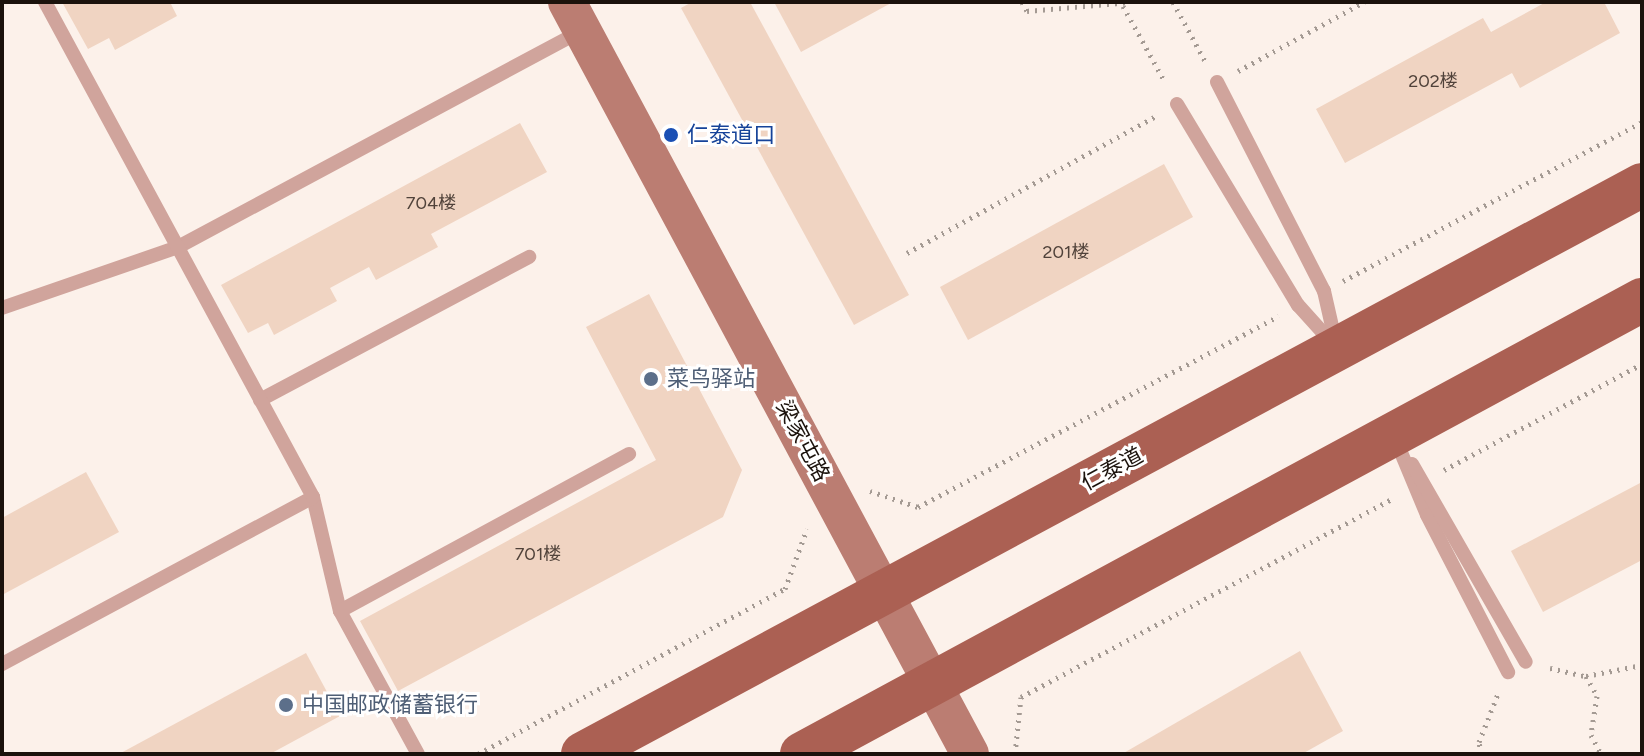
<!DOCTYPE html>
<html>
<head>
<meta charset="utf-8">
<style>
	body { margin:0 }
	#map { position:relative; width:1644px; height:756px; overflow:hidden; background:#fcf1ea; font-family:Figtree,"Noto Sans SC",sans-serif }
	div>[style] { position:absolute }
	.building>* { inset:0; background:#f0d4c2 }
	.path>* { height:5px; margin-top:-2.5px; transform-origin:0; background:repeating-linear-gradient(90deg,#a49a93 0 2px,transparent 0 8px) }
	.lane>* { height:14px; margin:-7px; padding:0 7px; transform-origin:7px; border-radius:7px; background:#d0a49c }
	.secondary>* { height:38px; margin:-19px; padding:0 19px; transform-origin:19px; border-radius:19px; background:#bb7d72 }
	.primary>* { height:44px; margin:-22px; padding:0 22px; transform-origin:22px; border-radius:22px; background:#ab6053 }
	.dots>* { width:22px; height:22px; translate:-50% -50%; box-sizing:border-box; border:4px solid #fff; border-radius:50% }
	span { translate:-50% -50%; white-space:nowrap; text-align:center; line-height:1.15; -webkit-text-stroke:6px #fff; paint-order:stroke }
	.number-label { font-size:18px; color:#50423a }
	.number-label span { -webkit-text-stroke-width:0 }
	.transit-label { font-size:22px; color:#164399 }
	.left { translate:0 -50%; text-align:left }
	.service-label { font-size:22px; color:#4e5e75 }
	.street-label { font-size:22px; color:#1b120c }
	.frame { position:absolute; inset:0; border:4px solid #1b120c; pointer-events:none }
</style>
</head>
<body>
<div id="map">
	<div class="building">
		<i style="clip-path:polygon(62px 2px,170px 2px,177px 16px,115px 50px,109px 38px,88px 49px)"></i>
		<i style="clip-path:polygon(692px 2px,750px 2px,909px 295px,854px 325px,681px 8px)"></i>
		<i style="clip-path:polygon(774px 2px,893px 2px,801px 52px)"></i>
		<i style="clip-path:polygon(1546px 2px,1604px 2px,1620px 33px,1520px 88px,1512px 73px,1345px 163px,1316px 109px,1483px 18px,1491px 32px)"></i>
		<i style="clip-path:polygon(520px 123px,547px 172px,431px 234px,438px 247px,376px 280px,369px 267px,330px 288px,337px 301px,274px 335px,268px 323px,248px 333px,221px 285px)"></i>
		<i style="clip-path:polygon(1164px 164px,1193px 217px,968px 340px,940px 287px)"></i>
		<i style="clip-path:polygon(649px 294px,742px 470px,723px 517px,398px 691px,360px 621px,656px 460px,586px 327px)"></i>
		<i style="clip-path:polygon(86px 472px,119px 532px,2px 595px,2px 518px)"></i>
		<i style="clip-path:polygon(1642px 482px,1642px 560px,1543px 612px,1511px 551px)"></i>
		<i style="clip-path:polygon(1300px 651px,1343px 731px,1302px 754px,1122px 754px)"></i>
		<i style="clip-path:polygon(306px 653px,340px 716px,270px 754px,119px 754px)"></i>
	</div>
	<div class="path">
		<i style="left:1022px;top:2px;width:10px;rotate:61deg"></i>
		<i style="left:1027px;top:11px;width:104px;rotate:-4.9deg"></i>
		<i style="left:1173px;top:2px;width:67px;rotate:61.5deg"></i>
		<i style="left:1123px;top:6px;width:87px;rotate:61.1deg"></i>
		<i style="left:1238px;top:71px;width:144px;rotate:-28.7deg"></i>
		<i style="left:907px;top:253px;width:284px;rotate:-28.8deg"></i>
		<i style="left:1343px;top:281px;width:339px;rotate:-28deg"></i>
		<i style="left:1444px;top:470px;width:225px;rotate:-28.2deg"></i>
		<i style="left:870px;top:491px;width:51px;rotate:18.4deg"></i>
		<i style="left:918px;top:507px;width:408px;rotate:-27.9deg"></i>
		<i style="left:1550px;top:668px;width:37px;rotate:13deg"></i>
		<i style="left:1586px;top:676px;width:57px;rotate:-11.1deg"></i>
		<i style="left:1586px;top:676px;width:23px;rotate:61deg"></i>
		<i style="left:1597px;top:696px;width:39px;rotate:99deg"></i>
		<i style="left:1591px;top:735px;width:21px;rotate:62deg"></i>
		<i style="left:478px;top:754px;width:349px;rotate:-28.3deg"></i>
		<i style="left:785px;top:589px;width:64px;rotate:-69.9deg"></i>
		<i style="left:1015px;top:754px;width:57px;rotate:-84deg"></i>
		<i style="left:1021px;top:697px;width:422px;rotate:-28.1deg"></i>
		<i style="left:1481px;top:754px;width:12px;rotate:-99deg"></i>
		<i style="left:1479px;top:742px;width:55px;rotate:-68.6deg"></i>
	</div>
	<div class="lane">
		<i style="left:1217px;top:82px;width:235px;rotate:62.9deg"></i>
		<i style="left:1324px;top:291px;width:54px;rotate:77.2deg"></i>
		<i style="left:1177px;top:104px;width:235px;rotate:59deg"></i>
		<i style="left:1298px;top:305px;width:54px;rotate:48deg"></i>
		<i style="left:2px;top:308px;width:186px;rotate:-19.1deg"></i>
		<i style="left:178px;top:247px;width:457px;rotate:-28.2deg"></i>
		<i style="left:260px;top:400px;width:305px;rotate:-28deg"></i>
		<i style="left:1395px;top:438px;width:83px;rotate:67.4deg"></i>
		<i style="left:1427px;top:515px;width:177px;rotate:62.7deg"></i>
		<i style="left:1412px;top:464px;width:228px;rotate:60.1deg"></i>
		<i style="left:313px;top:497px;width:117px;rotate:76.7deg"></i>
		<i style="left:340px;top:611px;width:163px;rotate:61.4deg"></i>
		<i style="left:340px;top:611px;width:329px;rotate:-28.5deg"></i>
		<i style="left:2px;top:664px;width:353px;rotate:-28.2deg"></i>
		<i style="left:313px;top:497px;width:563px;rotate:-118.43deg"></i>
	</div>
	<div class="secondary">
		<i style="left:567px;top:2px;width:853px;rotate:61.81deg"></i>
	</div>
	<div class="primary">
		<i style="left:583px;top:754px;width:1202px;rotate:-28.25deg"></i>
		<i style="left:802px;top:754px;width:955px;rotate:-28.39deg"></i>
	</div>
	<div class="dots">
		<i style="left:671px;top:135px;background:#1a4fb4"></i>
		<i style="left:651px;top:379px;background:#5c6f8a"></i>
		<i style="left:286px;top:705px;background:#5c6f8a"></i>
	</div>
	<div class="number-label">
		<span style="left:1433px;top:81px">202楼</span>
		<span style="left:431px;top:203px">704楼</span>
		<span style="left:1066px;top:252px">201楼</span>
		<span style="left:538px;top:554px">701楼</span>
	</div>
	<div class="transit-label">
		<span class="left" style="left:687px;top:135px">仁泰道口</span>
	</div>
	<div class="service-label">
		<span class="left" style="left:667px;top:379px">菜鸟驿站</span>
		<span class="left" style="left:302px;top:705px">中国邮政储蓄银行</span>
	</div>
	<div class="street-label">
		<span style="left:803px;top:441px;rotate:62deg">梁家屯路</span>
		<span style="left:1112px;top:469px;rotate:-28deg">仁泰道</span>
	</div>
	<div class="frame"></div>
</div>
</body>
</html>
